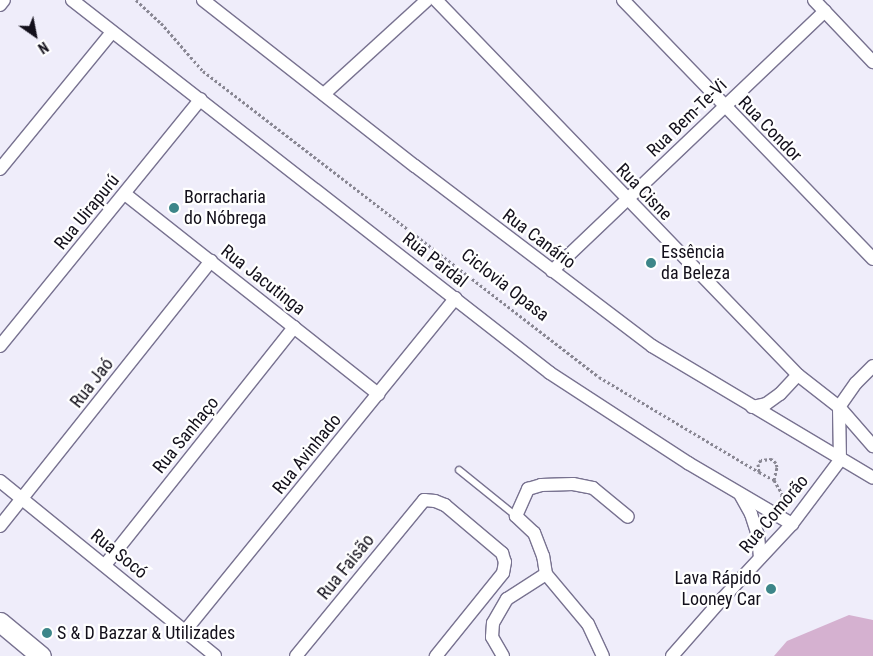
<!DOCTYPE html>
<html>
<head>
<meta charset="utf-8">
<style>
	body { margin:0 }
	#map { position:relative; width:873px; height:656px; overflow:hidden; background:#efedfa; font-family:"Roboto Condensed",sans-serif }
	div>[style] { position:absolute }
	.green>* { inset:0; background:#d5b1d0 }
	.path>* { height:3px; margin-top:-1.5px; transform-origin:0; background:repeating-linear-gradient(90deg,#898793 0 2.5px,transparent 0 5px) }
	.roads { filter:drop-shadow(1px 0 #787290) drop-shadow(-1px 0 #787290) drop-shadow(0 1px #787290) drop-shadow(0 -1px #787290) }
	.lane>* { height:6px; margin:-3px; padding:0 3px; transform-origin:3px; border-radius:3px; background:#fff }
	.street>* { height:12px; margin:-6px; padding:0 6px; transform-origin:6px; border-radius:6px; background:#fff }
	.secondary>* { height:19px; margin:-9.5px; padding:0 9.5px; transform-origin:9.5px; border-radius:9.5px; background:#fff }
	.dots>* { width:14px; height:14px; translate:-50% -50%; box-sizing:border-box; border:2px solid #fff; border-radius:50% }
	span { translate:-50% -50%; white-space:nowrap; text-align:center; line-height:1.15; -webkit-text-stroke:4.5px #fff; paint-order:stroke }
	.street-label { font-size:18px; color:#13101b }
	.poi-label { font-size:18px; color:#13101b }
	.left { translate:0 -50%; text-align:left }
	.right { translate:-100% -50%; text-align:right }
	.north { position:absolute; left:10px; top:10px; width:50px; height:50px; -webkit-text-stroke:4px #fff; paint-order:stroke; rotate:147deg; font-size:14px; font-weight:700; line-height:20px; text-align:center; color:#13101b }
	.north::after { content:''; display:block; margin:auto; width:18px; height:22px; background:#13101b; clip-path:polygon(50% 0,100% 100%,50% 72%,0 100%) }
</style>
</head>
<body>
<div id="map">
	<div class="green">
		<i style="clip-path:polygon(849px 615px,873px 620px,873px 656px,774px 656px,787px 641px)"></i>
	</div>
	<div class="path">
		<i style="left:136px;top:0;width:34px;rotate:43deg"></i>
		<i style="left:161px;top:23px;width:64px;rotate:48.8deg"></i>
		<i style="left:203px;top:71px;width:500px;rotate:37.69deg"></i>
		<i style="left:599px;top:377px;width:186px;rotate:30.7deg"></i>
		<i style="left:774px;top:480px;width:13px;rotate:-77deg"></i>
		<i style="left:777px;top:467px;width:4px;rotate:-104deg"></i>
		<i style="left:776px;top:463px;width:6px;rotate:-135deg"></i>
		<i style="left:772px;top:459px;width:11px;rotate:175deg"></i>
		<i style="left:761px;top:460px;width:5px;rotate:127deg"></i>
		<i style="left:758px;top:464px;width:8px;rotate:83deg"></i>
		<i style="left:759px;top:472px;width:17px;rotate:28deg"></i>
		<i style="left:774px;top:480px;width:16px;rotate:60deg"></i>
		<i style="left:782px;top:494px;width:8px;rotate:97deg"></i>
	</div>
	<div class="roads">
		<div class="lane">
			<i style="left:459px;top:470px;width:73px;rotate:38.9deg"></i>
		</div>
		<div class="street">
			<i style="left:72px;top:0;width:606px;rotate:37.97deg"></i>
			<i style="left:550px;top:373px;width:165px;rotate:33.1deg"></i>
			<i style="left:688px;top:463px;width:121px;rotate:30.4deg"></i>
			<i style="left:203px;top:0;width:269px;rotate:38.1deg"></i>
			<i style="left:415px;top:166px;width:298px;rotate:37.2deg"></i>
			<i style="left:652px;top:346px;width:257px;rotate:30.8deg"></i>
			<i style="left:436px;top:0;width:521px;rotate:46.01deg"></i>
			<i style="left:798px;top:375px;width:52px;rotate:38deg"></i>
			<i style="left:839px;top:407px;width:52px;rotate:48.9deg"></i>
			<i style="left:623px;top:0;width:360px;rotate:46deg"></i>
			<i style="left:814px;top:0;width:86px;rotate:46.4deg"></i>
			<i style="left:0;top:5px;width:6px;rotate:-51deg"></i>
			<i style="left:324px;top:94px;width:139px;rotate:-42.4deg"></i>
			<i style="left:0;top:169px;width:177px;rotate:-50.7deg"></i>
			<i style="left:125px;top:194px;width:323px;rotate:38.3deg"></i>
			<i style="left:552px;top:271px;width:377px;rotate:-43.6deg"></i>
			<i style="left:0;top:346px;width:318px;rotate:-50.9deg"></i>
			<i style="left:752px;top:407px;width:14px;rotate:-12deg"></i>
			<i style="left:766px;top:404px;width:17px;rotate:-36deg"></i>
			<i style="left:780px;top:394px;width:26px;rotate:-47deg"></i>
			<i style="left:840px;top:460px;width:53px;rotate:-91.1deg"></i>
			<i style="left:839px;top:407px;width:29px;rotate:-55deg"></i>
			<i style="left:856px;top:383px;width:24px;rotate:-45deg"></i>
			<i style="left:0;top:481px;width:277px;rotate:39.1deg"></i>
			<i style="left:740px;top:494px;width:23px;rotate:61deg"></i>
			<i style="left:751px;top:514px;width:22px;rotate:72deg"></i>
			<i style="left:758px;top:535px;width:23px;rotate:85deg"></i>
			<i style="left:0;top:526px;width:339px;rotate:-51.5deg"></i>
			<i style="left:105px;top:565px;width:304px;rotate:-51.5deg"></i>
			<i style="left:546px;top:574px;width:65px;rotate:50deg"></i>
			<i style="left:588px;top:624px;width:35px;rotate:65deg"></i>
			<i style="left:185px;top:631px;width:429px;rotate:-50.9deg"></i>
			<i style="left:296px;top:656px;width:202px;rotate:-50.6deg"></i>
			<i style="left:424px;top:500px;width:11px;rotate:5deg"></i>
			<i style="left:435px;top:501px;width:11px;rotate:22deg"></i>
			<i style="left:445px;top:505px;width:75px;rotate:40.1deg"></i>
			<i style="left:502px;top:553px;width:9px;rotate:72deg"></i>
			<i style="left:505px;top:562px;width:11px;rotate:100deg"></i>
			<i style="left:503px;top:573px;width:107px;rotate:128.9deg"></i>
			<i style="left:503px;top:656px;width:22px;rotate:-120deg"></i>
			<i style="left:492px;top:637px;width:14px;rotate:-86deg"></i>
			<i style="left:493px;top:623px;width:28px;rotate:-60deg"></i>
			<i style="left:507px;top:599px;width:46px;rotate:-32.7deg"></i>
			<i style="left:546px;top:574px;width:18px;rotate:-99deg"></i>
			<i style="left:543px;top:556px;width:25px;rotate:-111deg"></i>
			<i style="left:534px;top:533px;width:25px;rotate:-137deg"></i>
			<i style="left:516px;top:516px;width:30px;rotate:-66deg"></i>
			<i style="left:528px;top:489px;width:14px;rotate:-17deg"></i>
			<i style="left:541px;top:485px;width:32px;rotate:-2deg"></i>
			<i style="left:573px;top:484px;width:20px;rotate:11deg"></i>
			<i style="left:593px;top:488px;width:45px;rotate:39.6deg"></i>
			<i style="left:672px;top:656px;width:77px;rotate:-48.7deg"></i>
			<i style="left:723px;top:598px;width:101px;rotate:-47deg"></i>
			<i style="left:792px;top:524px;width:80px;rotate:-53.1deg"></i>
		</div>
		<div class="secondary">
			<i style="left:0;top:622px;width:53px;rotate:39.7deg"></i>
		</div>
	</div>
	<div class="dots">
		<i style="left:174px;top:208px;background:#3d8689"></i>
		<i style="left:651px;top:263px;background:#3d8689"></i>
		<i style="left:771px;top:589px;background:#3d8689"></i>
		<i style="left:47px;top:633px;background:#3d8689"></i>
	</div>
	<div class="street-label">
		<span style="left:687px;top:118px;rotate:-44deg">Rua Bem-Te-Vi</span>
		<span style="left:770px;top:129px;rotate:46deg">Rua Condor</span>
		<span style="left:644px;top:192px;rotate:46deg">Rua Cisne</span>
		<span style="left:87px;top:212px;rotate:-51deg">Rua Uirapurú</span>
		<span style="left:539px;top:239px;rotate:37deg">Rua Canário</span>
		<span style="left:435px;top:260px;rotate:38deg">Rua Pardal</span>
		<span style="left:263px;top:280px;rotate:38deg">Rua Jacutinga</span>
		<span style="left:505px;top:285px;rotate:38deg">Ciclovia Opasa</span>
		<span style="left:92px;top:383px;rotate:-52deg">Rua Jaó</span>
		<span style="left:186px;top:435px;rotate:-51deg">Rua Sanhaço</span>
		<span style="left:307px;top:454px;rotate:-51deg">Rua Avinhado</span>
		<span style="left:774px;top:514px;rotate:-50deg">Rua Comorão</span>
		<span style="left:119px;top:554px;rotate:39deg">Rua Socó</span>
		<span style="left:346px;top:567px;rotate:-51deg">Rua Faisão</span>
	</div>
	<div class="poi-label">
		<span class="left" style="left:184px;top:208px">Borracharia<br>do Nóbrega</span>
		<span class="left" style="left:661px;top:263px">Essência<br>da Beleza</span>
		<span class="right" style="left:761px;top:589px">Lava Rápido<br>Looney Car</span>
		<span class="left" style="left:57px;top:633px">S &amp; D Bazzar &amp; Utilizades</span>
	</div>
	<div class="north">N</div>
</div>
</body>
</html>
